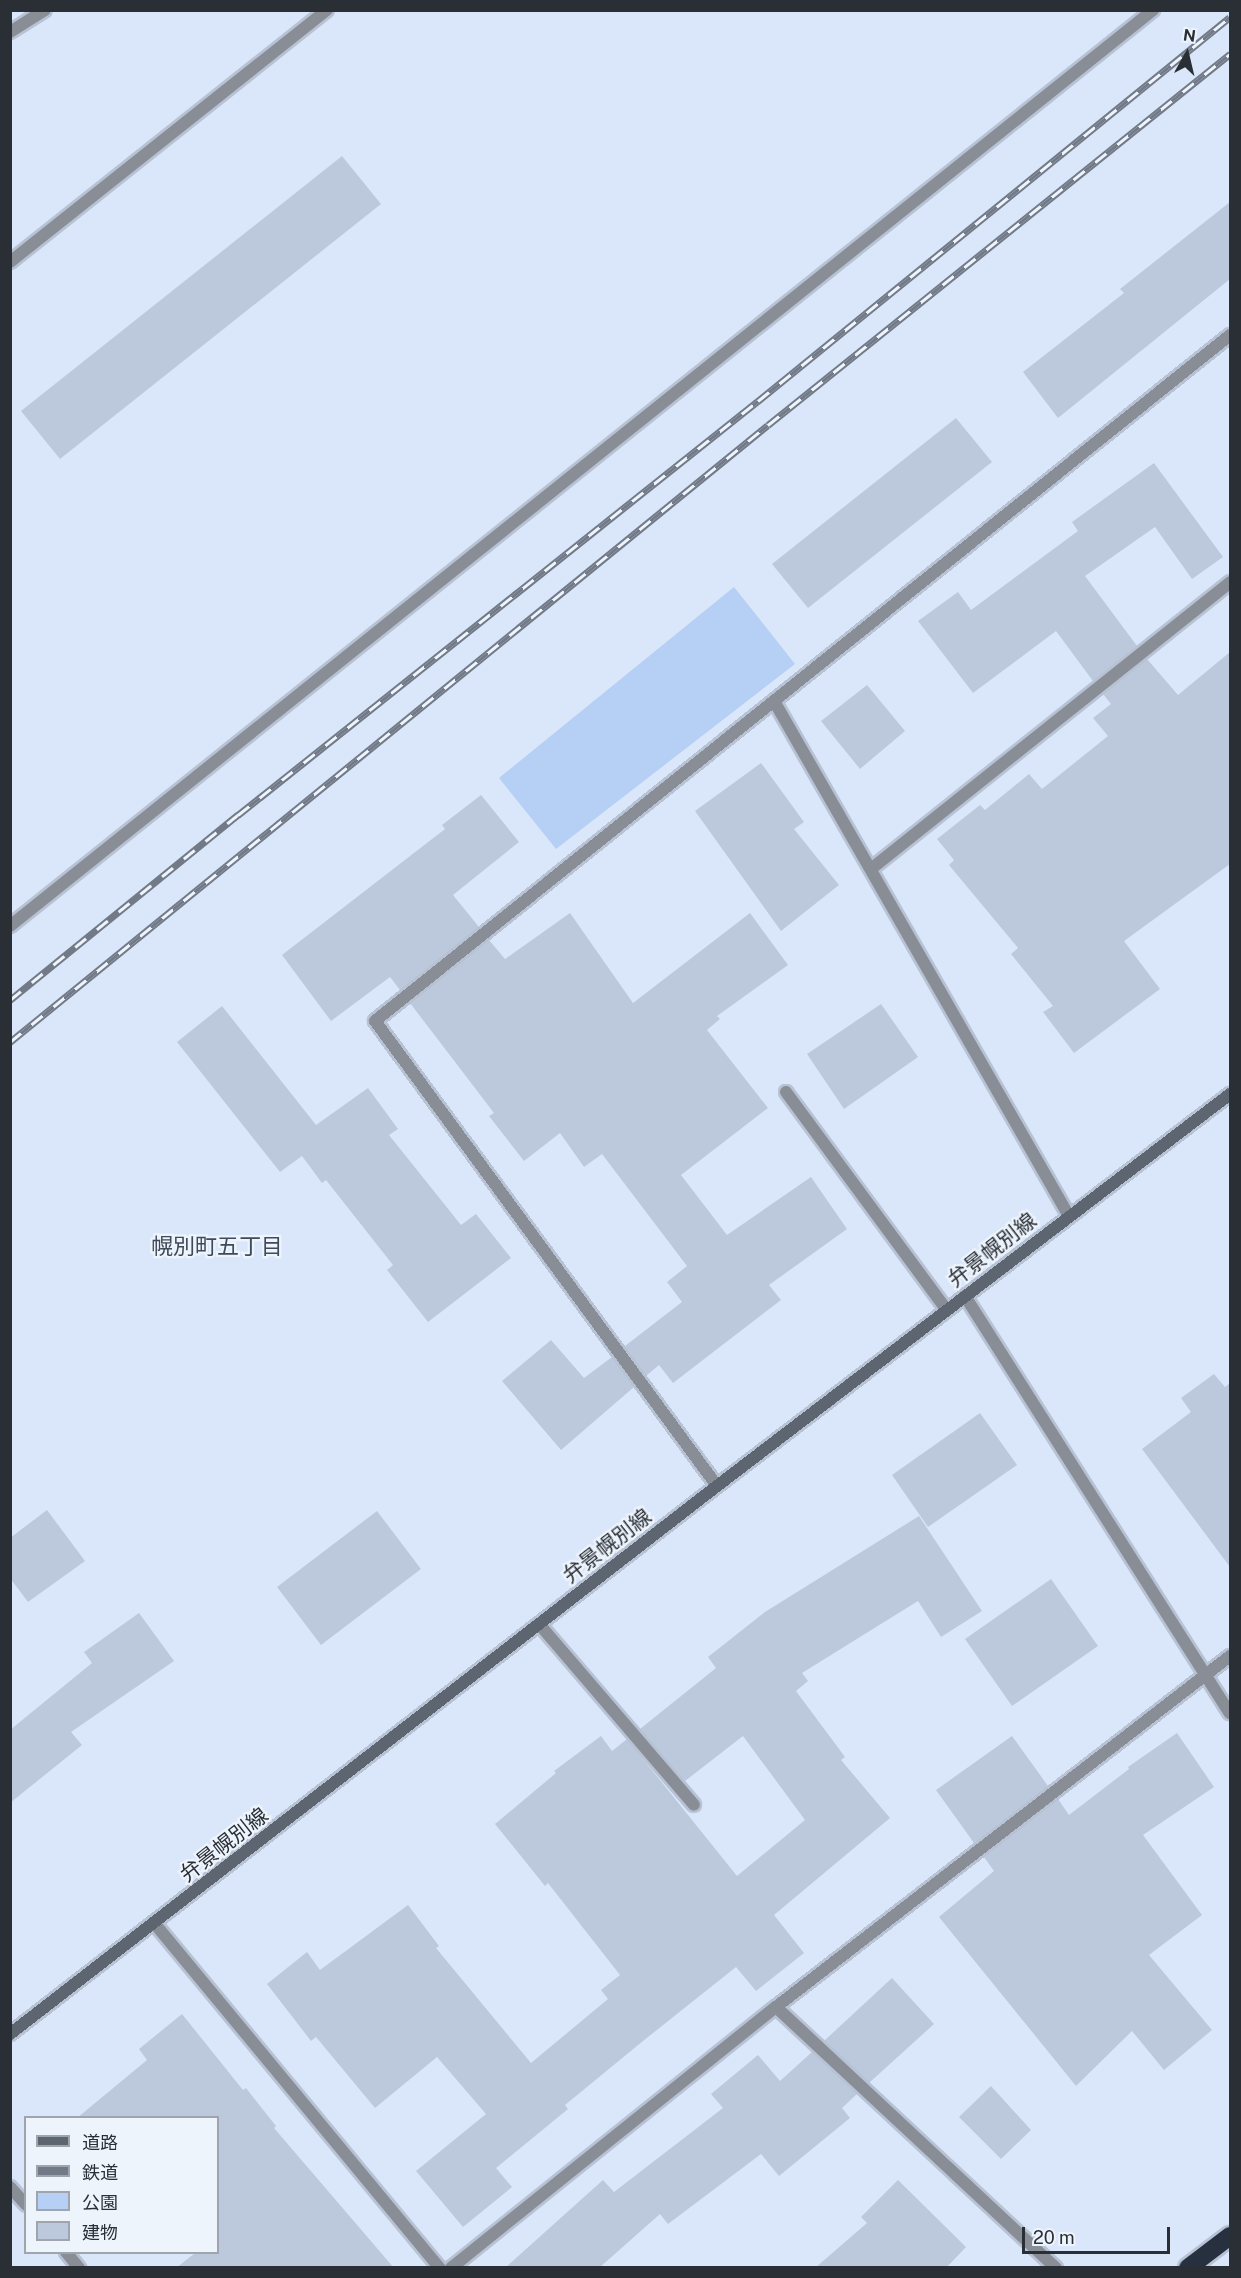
<!DOCTYPE html>
<html>
<head>
<meta charset="utf-8">
<style>
	body { margin:0 }
	#map { position:relative; width:1241px; height:2278px; overflow:hidden; background:#dae7fb; font-family:"Public Sans","Noto Sans JP",sans-serif }
	div>[style] { position:absolute }
	.green>* { inset:0; background:#b6cff4 }
	.building>* { inset:0; background:#bcc9dc }
	.roads { filter:drop-shadow(2px 0 #b7c2d4) drop-shadow(-2px 0 #b7c2d4) drop-shadow(0 2px #b7c2d4) drop-shadow(0 -2px #b7c2d4) }
	.lane>* { height:12px; margin:-6px; padding:0 6px; transform-origin:6px; border-radius:6px; background:#898e96 }
	.street>* { height:12px; margin:-6px; padding:0 6px; transform-origin:6px; border-radius:6px; background:#898e96 }
	.secondary>* { height:12px; margin:-6px; padding:0 6px; transform-origin:6px; border-radius:6px; background:#5d6570 }
	.highway>* { height:18px; margin:-9px; padding:0 9px; transform-origin:9px; border-radius:9px; background:#26303f }
	.rail>* { height:7px; margin-top:-3.5px; transform-origin:0; background:repeating-linear-gradient(90deg,#eef4fc 0 14px,#727a87 0 28px); box-sizing:border-box; border-block:2px solid #727a87 }
	span { translate:-50% -50%; white-space:nowrap; text-align:center; line-height:1.15; -webkit-text-stroke:4.5px #eef4fc; paint-order:stroke }
	.street-label { font-size:21px; color:#2a2f36 }
	.neighbourhood-label { font-size:22px; color:#3f4a5a }
	.frame { position:absolute; inset:0; border:12px solid #2a2f36; pointer-events:none }
	.legend { position:absolute; left:24px; top:2116px; width:195px; height:138px; box-sizing:border-box; background:#eef4fc; border:2px solid #a0a5ad; margin:0; padding:8px 10px; list-style:none; font-size:18px; color:#2a2f36 }
	.legend li { display:flex; align-items:center; gap:12px; height:30px }
	.legend b { width:30px; border:2px solid #a0a5ad }
	.north { position:absolute; left:1157px; top:24px; width:60px; height:60px; -webkit-text-stroke:4px #eef4fc; paint-order:stroke; rotate:8deg; font-size:16px; font-weight:700; line-height:24px; text-align:center; color:#2a2f36 }
	.north::after { content:''; display:block; margin:auto; width:21px; height:27px; background:#2a2f36; clip-path:polygon(50% 0,100% 100%,50% 72%,0 100%) }
	.scale { position:absolute; left:1022px; top:2227px; width:148px; height:27px; box-sizing:border-box; border:3px solid #2a2f36; border-top:0; padding-left:8px; font-size:18px; line-height:21px; white-space:nowrap; color:#2a2f36; -webkit-text-stroke:4px #eef4fc; paint-order:stroke }
</style>
</head>
<body>
<div id="map">
	<div class="green">
		<i style="clip-path:polygon(734px 587px,795px 664px,556px 849px,499px 778px)"></i>
	</div>
	<div class="building">
		<i style="clip-path:polygon(342px 156px,381px 204px,60px 459px,21px 411px)"></i>
		<i style="clip-path:polygon(1230px 202px,1230px 279px,1058px 418px,1023px 372px,1124px 293px,1120px 289px)"></i>
		<i style="clip-path:polygon(956px 418px,992px 462px,808px 608px,772px 564px)"></i>
		<i style="clip-path:polygon(1154px 463px,1223px 557px,1192px 579px,1155px 527px,1085px 576px,1137px 646px,1093px 681px,1056px 631px,973px 693px,918px 621px,958px 592px,971px 610px,1078px 531px,1072px 522px)"></i>
		<i style="clip-path:polygon(1230px 652px,1230px 864px,1124px 941px,1160px 989px,1074px 1053px,1043px 1012px,1053px 1006px,1011px 954px,1018px 948px,949px 865px,954px 860px,937px 839px,980px 805px,985px 810px,1029px 774px,1042px 789px,1108px 736px,1093px 718px,1111px 704px,1103px 694px,1147px 659px,1178px 695px)"></i>
		<i style="clip-path:polygon(867px 685px,905px 731px,860px 769px,821px 721px)"></i>
		<i style="clip-path:polygon(761px 763px,804px 822px,794px 829px,839px 885px,781px 931px,695px 811px)"></i>
		<i style="clip-path:polygon(481px 795px,519px 842px,453px 895px,479px 927px,400px 990px,390px 977px,331px 1021px,282px 955px,445px 829px,442px 825px)"></i>
		<i style="clip-path:polygon(570px 913px,633px 1003px,750px 913px,788px 965px,717px 1016px,720px 1019px,707px 1030px,768px 1108px,681px 1175px,727px 1235px,811px 1177px,847px 1229px,769px 1285px,781px 1300px,673px 1383px,659px 1365px,646px 1376px,625px 1346px,682px 1302px,667px 1282px,687px 1266px,602px 1154px,584px 1167px,560px 1133px,524px 1161px,489px 1116px,494px 1113px,410px 1003px,489px 940px,505px 959px)"></i>
		<i style="clip-path:polygon(881px 1004px,918px 1057px,844px 1109px,807px 1054px)"></i>
		<i style="clip-path:polygon(222px 1006px,316px 1125px,368px 1088px,398px 1129px,389px 1135px,461px 1225px,476px 1214px,511px 1258px,428px 1322px,387px 1270px,393px 1265px,326px 1180px,322px 1183px,302px 1156px,280px 1172px,177px 1042px)"></i>
		<i style="clip-path:polygon(551px 1340px,584px 1378px,612px 1357px,634px 1387px,561px 1450px,502px 1381px)"></i>
		<i style="clip-path:polygon(1214px 1374px,1225px 1387px,1230px 1383px,1230px 1567px,1142px 1449px,1191px 1412px,1181px 1398px)"></i>
		<i style="clip-path:polygon(980px 1413px,1017px 1465px,928px 1527px,892px 1475px)"></i>
		<i style="clip-path:polygon(47px 1510px,85px 1561px,28px 1602px,10px 1578px,10px 1538px)"></i>
		<i style="clip-path:polygon(377px 1511px,421px 1569px,321px 1645px,277px 1587px)"></i>
		<i style="clip-path:polygon(919px 1516px,982px 1611px,941px 1637px,918px 1601px,802px 1673px,808px 1681px,796px 1691px,845px 1757px,841px 1760px,890px 1818px,774px 1915px,804px 1953px,756px 1991px,736px 1967px,643px 2041px,565px 2105px,568px 2109px,496px 2168px,512px 2187px,463px 2227px,416px 2171px,486px 2114px,437px 2057px,375px 2108px,316px 2037px,311px 2041px,267px 1984px,307px 1952px,320px 1970px,408px 1905px,439px 1946px,436px 1948px,531px 2063px,608px 1999px,601px 1990px,620px 1975px,548px 1883px,545px 1886px,495px 1824px,556px 1773px,554px 1771px,601px 1736px,612px 1751px,627px 1739px,737px 1876px,805px 1820px,743px 1736px,685px 1781px,640px 1729px,716px 1668px,708px 1657px,765px 1612px)"></i>
		<i style="clip-path:polygon(1051px 1579px,1098px 1646px,1012px 1706px,965px 1639px)"></i>
		<i style="clip-path:polygon(139px 1613px,174px 1661px,71px 1732px,82px 1745px,10px 1803px,10px 1730px,92px 1663px,84px 1652px)"></i>
		<i style="clip-path:polygon(1177px 1733px,1214px 1787px,1143px 1835px,1202px 1915px,1149px 1955px,1212px 2030px,1164px 2070px,1132px 2031px,1076px 2086px,939px 1917px,994px 1871px,984px 1857px,1058px 1799px,1069px 1815px,1129px 1769px,1128px 1767px)"></i>
		<i style="clip-path:polygon(1012px 1736px,1048px 1786px,974px 1843px,936px 1790px)"></i>
		<i style="clip-path:polygon(892px 1978px,934px 2024px,869px 2083px,824px 2041px)"></i>
		<i style="clip-path:polygon(182px 2014px,243px 2090px,246px 2088px,276px 2126px,274px 2128px,394px 2268px,176px 2268px,195px 2253px,218px 2253px,218px 2118px,77px 2118px,147px 2060px,139px 2049px)"></i>
		<i style="clip-path:polygon(812px 2052px,857px 2094px,842px 2108px,850px 2118px,779px 2176px,761px 2154px,668px 2224px,660px 2214px,599px 2268px,505px 2268px,603px 2180px,614px 2192px,723px 2108px,711px 2094px,758px 2055px,780px 2081px)"></i>
		<i style="clip-path:polygon(991px 2086px,1031px 2130px,1001px 2159px,959px 2117px)"></i>
		<i style="clip-path:polygon(898px 2180px,966px 2247px,946px 2268px,815px 2268px,867px 2223px,861px 2217px)"></i>
	</div>
	<div class="roads">
		<div class="lane">
			<i style="left:10px;top:32px;width:41px;rotate:-32.2deg"></i>
			<i style="left:10px;top:926px;width:1465px;rotate:-38.71deg"></i>
			<i style="left:786px;top:1092px;width:271px;rotate:53.6deg"></i>
			<i style="left:539px;top:1624px;width:238px;rotate:49.4deg"></i>
			<i style="left:10px;top:2187px;width:24px;rotate:48deg"></i>
			<i style="left:66px;top:2252px;width:21px;rotate:51deg"></i>
		</div>
		<div class="street">
			<i style="left:10px;top:262px;width:405px;rotate:-38.5deg"></i>
			<i style="left:774px;top:701px;width:594px;rotate:60.2deg"></i>
			<i style="left:871px;top:869px;width:460px;rotate:-38.6deg"></i>
			<i style="left:965px;top:1296px;width:494px;rotate:57.6deg"></i>
			<i style="left:717px;top:1486px;width:577px;rotate:-126.33deg"></i>
			<i style="left:375px;top:1021px;width:1096px;rotate:-38.74deg"></i>
			<i style="left:155px;top:1924px;width:447px;rotate:50.4deg"></i>
			<i style="left:776px;top:2007px;width:383px;rotate:43deg"></i>
			<i style="left:451px;top:2268px;width:417px;rotate:-38.8deg"></i>
			<i style="left:776px;top:2007px;width:574px;rotate:-37.71deg"></i>
		</div>
		<div class="secondary">
			<i style="left:10px;top:2034px;width:895px;rotate:-37.78deg"></i>
			<i style="left:717px;top:1486px;width:646px;rotate:-37.38deg"></i>
		</div>
		<div class="highway">
			<i style="left:1188px;top:2268px;width:53px;rotate:-37.3deg"></i>
		</div>
	</div>
	<div class="rail">
		<i style="left:10px;top:1000px;width:294px;rotate:-39.1deg"></i>
		<i style="left:238px;top:815px;width:665px;rotate:-38.53deg"></i>
		<i style="left:758px;top:401px;width:608px;rotate:-39.13deg"></i>
		<i style="left:10px;top:1042px;width:977px;rotate:-39.15deg"></i>
		<i style="left:768px;top:425px;width:593px;rotate:-38.77deg"></i>
	</div>
	<div class="street-label">
		<span style="left:992px;top:1250px;rotate:-38deg">弁景幌別線</span>
		<span style="left:607px;top:1546px;rotate:-38deg">弁景幌別線</span>
		<span style="left:224px;top:1845px;rotate:-38deg">弁景幌別線</span>
	</div>
	<div class="neighbourhood-label">
		<span style="left:217px;top:1247px">幌別町五丁目</span>
	</div>
	<div class="frame"></div>
	<ul class="legend">
	<li><b style="height:8px;background:#5d6570"></b>道路</li>
	<li><b style="height:8px;background:#727a87"></b>鉄道</li>
	<li><b style="height:16px;background:#b6cff4"></b>公園</li>
	<li><b style="height:16px;background:#bcc9dc"></b>建物</li>
	</ul>
	<div class="north">N</div>
	<div class="scale">20 m</div>
</div>
</body>
</html>
